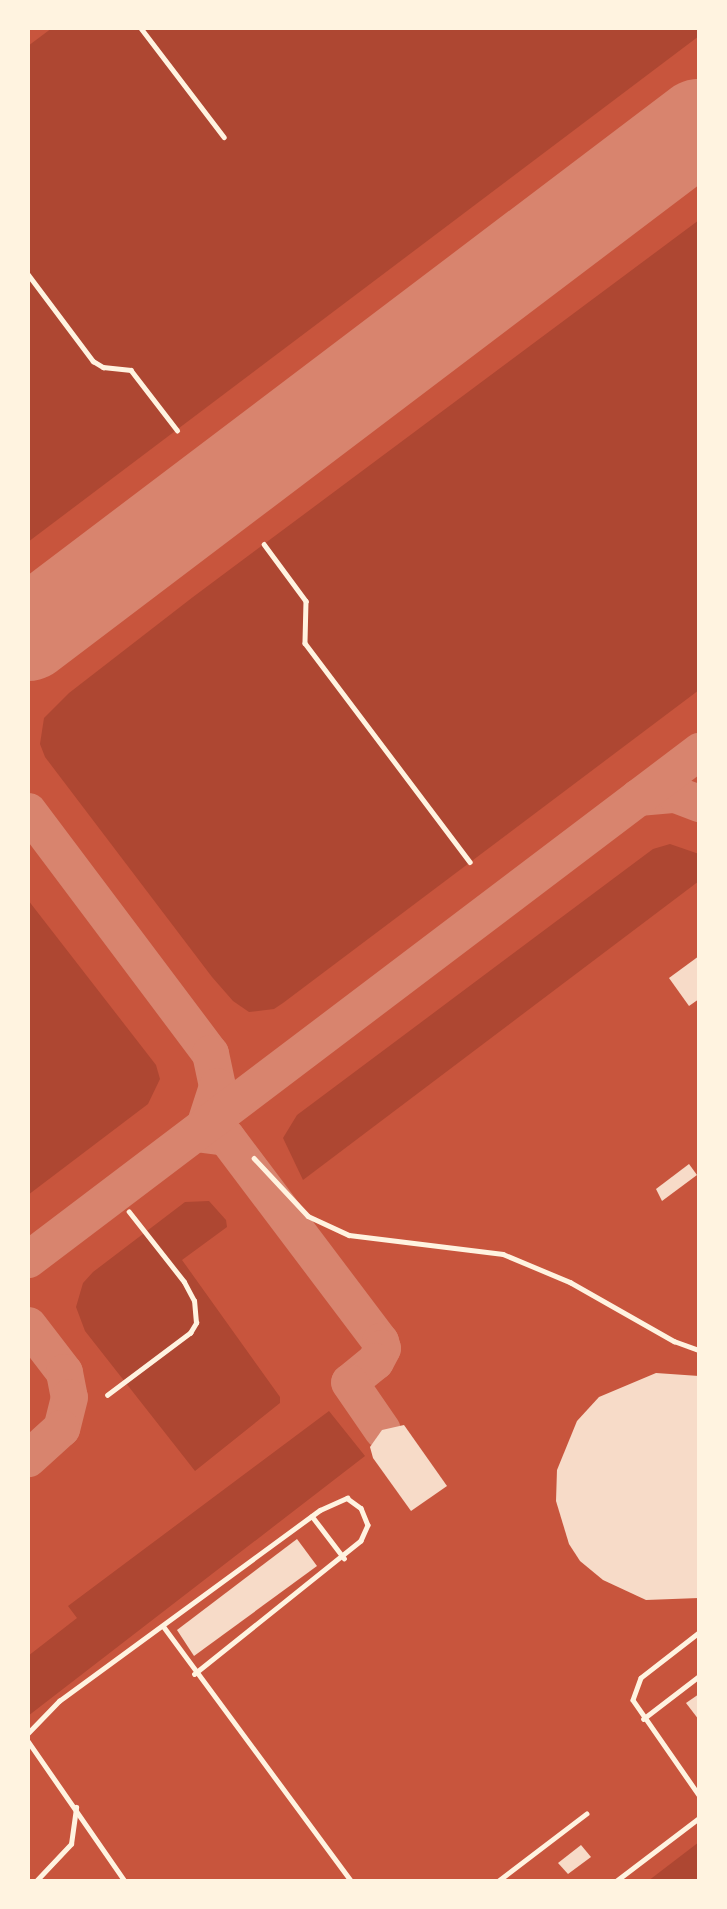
<!DOCTYPE html>
<html>
<head>
<meta charset="utf-8">
<style>
	body { margin:0 }
	#map { position:relative; width:727px; height:1909px; overflow:hidden; background:#c8553d; font-family:"Roboto Condensed",sans-serif }
	div>[style] { position:absolute }
	.green>* { inset:0; background:#ae4732 }
	.taxiway>* { height:37px; margin:-18.5px; padding:0 18.5px; transform-origin:18.5px; border-radius:18.5px; background:#d8846e }
	.runway>* { height:94px; margin:-47px; padding:0 47px; transform-origin:47px; border-radius:47px; background:#d8846e }
	.building>* { inset:0; background:#f7dbc8 }
	.service>* { height:4.5px; margin:-2.25px; padding:0 2.25px; transform-origin:2.25px; border-radius:2.25px; background:#fff3e0 }
	span { translate:-50% -50%; white-space:nowrap; text-align:center; line-height:1.15; -webkit-text-stroke:6px #fff3e0; paint-order:stroke }
	.frame { position:absolute; inset:0; border:30px solid #fff3e0; pointer-events:none }
</style>
</head>
<body>
<div id="map">
	<div class="green">
		<i style="clip-path:polygon(52px 28px,699px 28px,699px 36px,28px 542px,28px 46px)"></i>
		<i style="clip-path:polygon(699px 220px,699px 690px,283px 1003px,274px 1009px,249px 1012px,233px 1001px,212px 977px,45px 757px,40px 744px,44px 718px,69px 693px,193px 597px)"></i>
		<i style="clip-path:polygon(670px 844px,699px 854px,699px 881px,303px 1180px,283px 1138px,297px 1115px,653px 849px)"></i>
		<i style="clip-path:polygon(28px 900px,156px 1065px,160px 1079px,148px 1104px,28px 1195px)"></i>
		<i style="clip-path:polygon(209px 1201px,226px 1220px,227px 1227px,182px 1260px,280px 1397px,280px 1403px,195px 1471px,85px 1331px,76px 1307px,83px 1283px,93px 1272px,185px 1202px)"></i>
		<i style="clip-path:polygon(329px 1411px,365px 1456px,28px 1716px,28px 1656px,77px 1618px,68px 1606px)"></i>
		<i style="clip-path:polygon(699px 1842px,699px 1881px,648px 1881px)"></i>
	</div>
	<div class="taxiway">
		<i style="left:638px;top:797px;width:37px;rotate:-5deg"></i>
		<i style="left:675px;top:794px;width:26px;rotate:21deg"></i>
		<i style="left:28px;top:811px;width:303px;rotate:53.1deg"></i>
		<i style="left:210px;top:1053px;width:34px;rotate:78deg"></i>
		<i style="left:217px;top:1086px;width:42px;rotate:108deg"></i>
		<i style="left:195px;top:1133px;width:31px;rotate:7deg"></i>
		<i style="left:226px;top:1137px;width:256px;rotate:53deg"></i>
		<i style="left:380px;top:1341px;width:7px;rotate:74deg"></i>
		<i style="left:382px;top:1348px;width:15px;rotate:118deg"></i>
		<i style="left:375px;top:1361px;width:33px;rotate:141deg"></i>
		<i style="left:349px;top:1382px;width:58px;rotate:55.5deg"></i>
		<i style="left:28px;top:1259px;width:842px;rotate:-37.13deg"></i>
		<i style="left:28px;top:1325px;width:59px;rotate:52.5deg"></i>
		<i style="left:64px;top:1372px;width:25px;rotate:79deg"></i>
		<i style="left:69px;top:1397px;width:32px;rotate:104deg"></i>
		<i style="left:61px;top:1428px;width:45px;rotate:137.7deg"></i>
	</div>
	<div class="runway">
		<i style="left:28px;top:634px;width:842px;rotate:-37.13deg"></i>
	</div>
	<div class="building">
		<i style="clip-path:polygon(699px 956px,699px 999px,689px 1006px,669px 978px)"></i>
		<i style="clip-path:polygon(689px 1164px,697px 1175px,662px 1201px,656px 1189px)"></i>
		<i style="clip-path:polygon(656px 1373px,699px 1376px,699px 1598px,646px 1600px,603px 1580px,580px 1561px,569px 1544px,556px 1501px,557px 1470px,577px 1421px,599px 1397px)"></i>
		<i style="clip-path:polygon(404px 1425px,447px 1486px,411px 1511px,373px 1458px,370px 1447px,382px 1430px)"></i>
		<i style="clip-path:polygon(297px 1539px,317px 1566px,194px 1656px,177px 1630px)"></i>
		<i style="clip-path:polygon(699px 1694px,699px 1720px,686px 1703px)"></i>
		<i style="clip-path:polygon(581px 1845px,591px 1857px,568px 1874px,558px 1863px)"></i>
	</div>
	<div class="service">
		<i style="left:141px;top:28px;width:137px;rotate:52.7deg"></i>
		<i style="left:28px;top:274px;width:109px;rotate:53.2deg"></i>
		<i style="left:93px;top:361px;width:12px;rotate:31deg"></i>
		<i style="left:103px;top:367px;width:28px;rotate:6deg"></i>
		<i style="left:131px;top:370px;width:76px;rotate:52.5deg"></i>
		<i style="left:264px;top:544px;width:71px;rotate:53.6deg"></i>
		<i style="left:306px;top:601px;width:42px;rotate:91.4deg"></i>
		<i style="left:305px;top:643px;width:274px;rotate:53deg"></i>
		<i style="left:254px;top:1158px;width:79px;rotate:47deg"></i>
		<i style="left:308px;top:1216px;width:45px;rotate:24.9deg"></i>
		<i style="left:349px;top:1235px;width:155px;rotate:7deg"></i>
		<i style="left:503px;top:1254px;width:73px;rotate:22.7deg"></i>
		<i style="left:570px;top:1282px;width:120px;rotate:29.6deg"></i>
		<i style="left:674px;top:1341px;width:27px;rotate:20deg"></i>
		<i style="left:107px;top:1395px;width:104px;rotate:-36.8deg"></i>
		<i style="left:190px;top:1333px;width:12px;rotate:-59deg"></i>
		<i style="left:196px;top:1323px;width:22px;rotate:-95deg"></i>
		<i style="left:194px;top:1301px;width:21px;rotate:-118deg"></i>
		<i style="left:184px;top:1282px;width:89px;rotate:-128.2deg"></i>
		<i style="left:312px;top:1516px;width:53px;rotate:52.7deg"></i>
		<i style="left:164px;top:1627px;width:315px;rotate:53.6deg"></i>
		<i style="left:699px;top:1633px;width:73px;rotate:142.2deg"></i>
		<i style="left:641px;top:1678px;width:23px;rotate:110deg"></i>
		<i style="left:633px;top:1700px;width:116px;rotate:55.2deg"></i>
		<i style="left:643px;top:1719px;width:71px;rotate:-37.5deg"></i>
		<i style="left:28px;top:1733px;width:45px;rotate:-45.9deg"></i>
		<i style="left:59px;top:1701px;width:323px;rotate:-36.2deg"></i>
		<i style="left:320px;top:1510px;width:30px;rotate:-24deg"></i>
		<i style="left:347px;top:1498px;width:17px;rotate:36deg"></i>
		<i style="left:361px;top:1508px;width:18px;rotate:68deg"></i>
		<i style="left:368px;top:1525px;width:17px;rotate:114deg"></i>
		<i style="left:361px;top:1541px;width:213px;rotate:141.3deg"></i>
		<i style="left:28px;top:1741px;width:170px;rotate:55.3deg"></i>
		<i style="left:36px;top:1881px;width:51px;rotate:-46.6deg"></i>
		<i style="left:71px;top:1844px;width:37px;rotate:-82deg"></i>
		<i style="left:498px;top:1881px;width:111px;rotate:-37.3deg"></i>
		<i style="left:616px;top:1881px;width:104px;rotate:-37.2deg"></i>
	</div>
	<div class="frame"></div>
</div>
</body>
</html>
